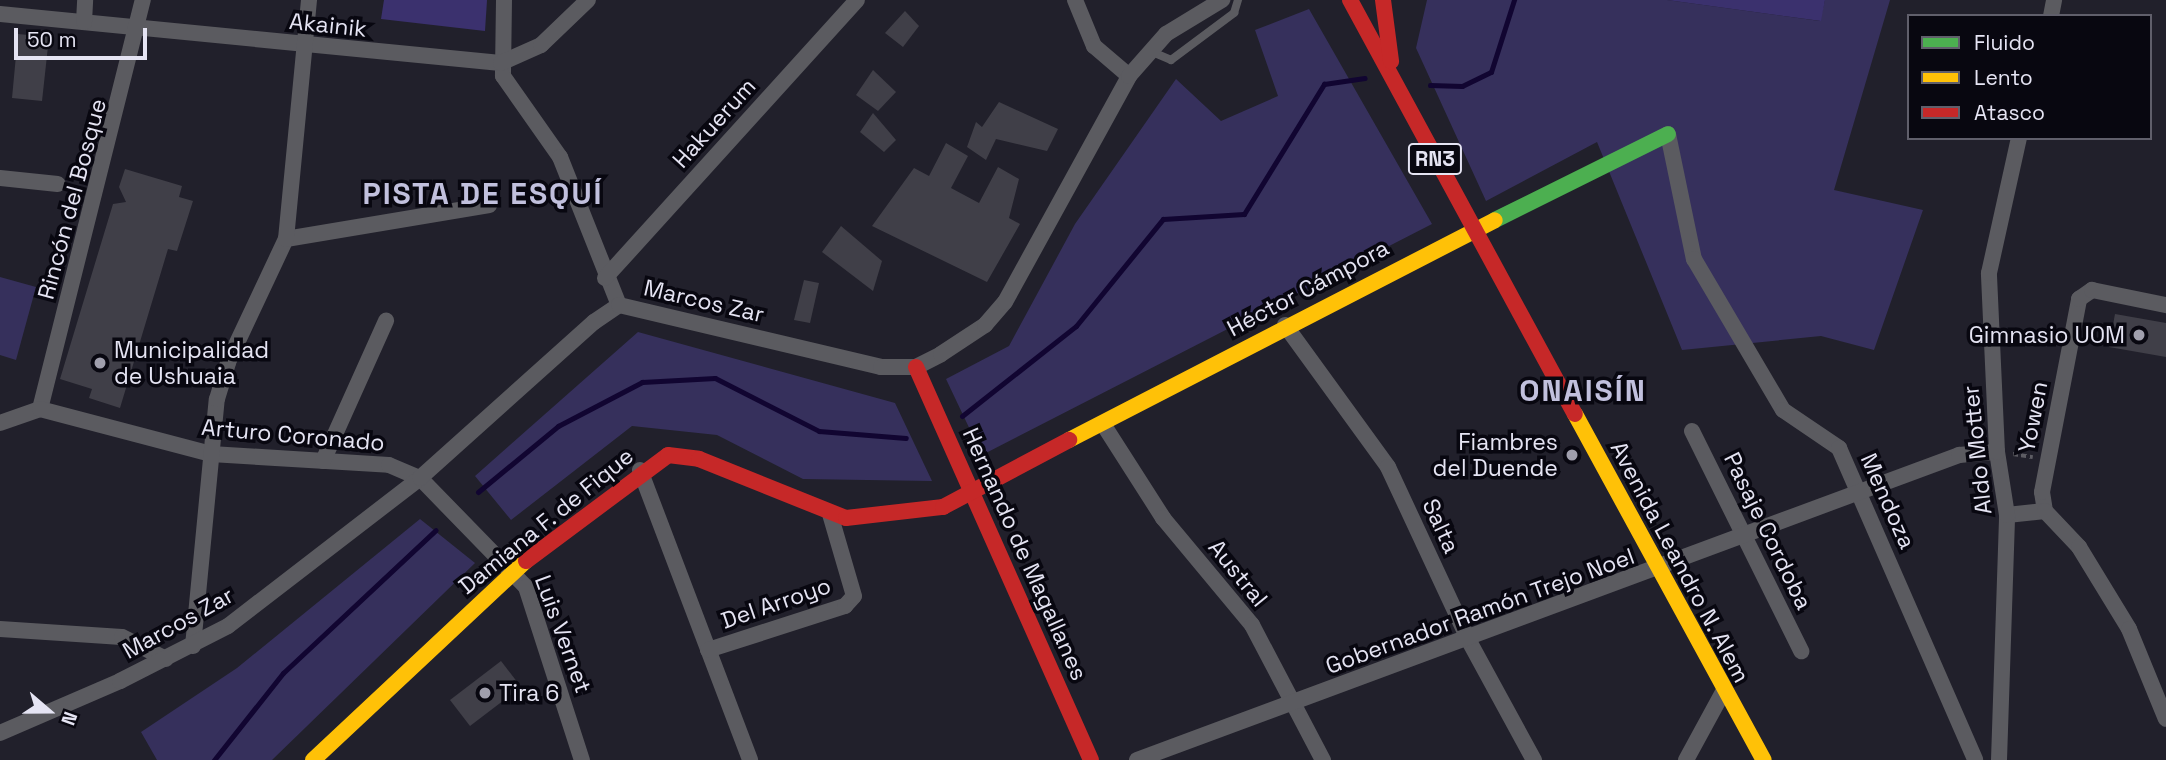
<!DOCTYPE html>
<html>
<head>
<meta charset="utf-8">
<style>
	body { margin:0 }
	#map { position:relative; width:2166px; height:760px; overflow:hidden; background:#21202b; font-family:"Space Grotesk",sans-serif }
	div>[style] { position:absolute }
	.green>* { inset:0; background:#36305c }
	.forest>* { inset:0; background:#3b316e }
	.stream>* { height:5px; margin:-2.5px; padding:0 2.5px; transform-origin:2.5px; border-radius:2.5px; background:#110531 }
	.building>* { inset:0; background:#403f48 }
	.path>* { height:3.5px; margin-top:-1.75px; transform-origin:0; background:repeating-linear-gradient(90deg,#5d5c63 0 5px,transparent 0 8.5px) }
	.lane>* { height:8px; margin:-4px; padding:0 4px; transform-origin:4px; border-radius:4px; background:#5b5b60 }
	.street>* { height:16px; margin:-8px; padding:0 8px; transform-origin:8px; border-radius:8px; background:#5b5b60 }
	.fast>* { height:16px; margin:-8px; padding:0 8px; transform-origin:8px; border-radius:8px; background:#4caf50 }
	.slow>* { height:16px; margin:-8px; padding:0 8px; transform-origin:8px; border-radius:8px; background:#ffc107 }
	.jam>* { height:16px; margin:-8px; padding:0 8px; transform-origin:8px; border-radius:8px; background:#c62828 }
	.dots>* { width:19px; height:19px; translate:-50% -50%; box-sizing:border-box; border:4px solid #080710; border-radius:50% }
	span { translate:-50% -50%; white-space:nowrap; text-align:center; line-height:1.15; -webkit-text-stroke:7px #080710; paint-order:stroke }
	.shield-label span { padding:2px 5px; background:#080710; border:2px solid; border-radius:5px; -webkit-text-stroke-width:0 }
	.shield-label { font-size:21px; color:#e5e4f3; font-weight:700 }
	.street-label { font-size:23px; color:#e5e4f3 }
	.poi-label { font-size:23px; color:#e5e4f3 }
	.right { translate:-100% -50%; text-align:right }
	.left { translate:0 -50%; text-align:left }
	.district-label { font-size:30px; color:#c1c0dd; font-weight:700; letter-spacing:2px }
	.legend { position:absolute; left:1907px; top:14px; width:245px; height:126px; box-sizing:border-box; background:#080710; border:2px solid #605f6b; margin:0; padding:9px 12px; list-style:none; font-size:21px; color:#e5e4f3 }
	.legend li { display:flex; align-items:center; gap:14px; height:35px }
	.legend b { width:35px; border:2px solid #605f6b }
	.north { position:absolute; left:14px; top:676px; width:70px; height:70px; -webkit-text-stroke:5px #080710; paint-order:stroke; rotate:110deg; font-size:19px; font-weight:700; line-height:28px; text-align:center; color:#e5e4f3 }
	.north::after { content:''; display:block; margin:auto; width:24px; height:32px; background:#e5e4f3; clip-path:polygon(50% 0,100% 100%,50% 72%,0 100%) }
	.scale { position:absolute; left:14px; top:28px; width:133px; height:32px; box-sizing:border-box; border:4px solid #e5e4f3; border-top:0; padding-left:9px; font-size:21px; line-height:24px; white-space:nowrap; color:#e5e4f3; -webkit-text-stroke:5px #080710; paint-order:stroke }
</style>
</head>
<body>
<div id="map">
	<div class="green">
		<i style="clip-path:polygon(1427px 0,1667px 0,1820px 21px,1825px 0,1890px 0,1834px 190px,1923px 210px,1874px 350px,1821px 336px,1682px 350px,1597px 142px,1486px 201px,1416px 48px)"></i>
		<i style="clip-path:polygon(1309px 9px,1432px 224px,982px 455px,946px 379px,1009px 346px,1075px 224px,1176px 79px,1221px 121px,1278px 96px,1255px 30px)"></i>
		<i style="clip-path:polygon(0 277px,36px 287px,16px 360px,0 355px)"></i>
		<i style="clip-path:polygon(638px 332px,895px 403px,932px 481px,803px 479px,717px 435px,632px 426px,511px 520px,475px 476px)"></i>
		<i style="clip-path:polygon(420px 519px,475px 563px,272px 760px,157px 760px,141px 732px,237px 668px)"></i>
	</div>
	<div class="forest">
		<i style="clip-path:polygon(384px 0,487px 0,485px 31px,381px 19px)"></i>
		<i style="clip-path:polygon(1667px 0,1825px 0,1821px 21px)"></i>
	</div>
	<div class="stream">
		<i style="left:1430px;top:85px;width:32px;rotate:2deg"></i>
		<i style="left:1462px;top:86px;width:32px;rotate:-26deg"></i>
		<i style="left:1491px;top:72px;width:76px;rotate:-72.3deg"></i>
		<i style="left:962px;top:416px;width:145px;rotate:-38.3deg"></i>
		<i style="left:1076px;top:326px;width:138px;rotate:-50.9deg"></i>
		<i style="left:1163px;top:219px;width:81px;rotate:-3.5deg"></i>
		<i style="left:1244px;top:214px;width:153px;rotate:-58.4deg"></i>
		<i style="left:1324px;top:84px;width:41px;rotate:-8.3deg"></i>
		<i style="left:478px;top:492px;width:104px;rotate:-39.5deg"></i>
		<i style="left:558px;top:426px;width:95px;rotate:-27.6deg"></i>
		<i style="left:642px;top:382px;width:73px;rotate:-3.1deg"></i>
		<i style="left:715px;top:378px;width:117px;rotate:27deg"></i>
		<i style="left:819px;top:431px;width:87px;rotate:4.6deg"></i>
		<i style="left:214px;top:760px;width:111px;rotate:-51.6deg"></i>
		<i style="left:283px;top:673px;width:209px;rotate:-43.1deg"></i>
	</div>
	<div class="building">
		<i style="clip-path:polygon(905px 11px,919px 26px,903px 47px,885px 33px)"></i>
		<i style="clip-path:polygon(18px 34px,49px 37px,42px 101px,12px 98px)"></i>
		<i style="clip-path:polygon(873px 70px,896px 92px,878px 111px,856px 95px)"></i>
		<i style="clip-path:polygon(999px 102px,1058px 129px,1047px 151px,996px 139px,986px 160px,967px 147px,976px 122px,982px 127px)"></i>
		<i style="clip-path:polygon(873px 113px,896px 140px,884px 152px,860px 132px)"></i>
		<i style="clip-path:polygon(946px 143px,968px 156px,951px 188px,979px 203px,998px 167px,1019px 179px,1009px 218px,1020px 224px,987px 282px,872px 226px,914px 168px,929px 176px)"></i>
		<i style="clip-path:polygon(125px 169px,182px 186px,179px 197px,193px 201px,177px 251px,168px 249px,120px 408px,89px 398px,92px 389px,60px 379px,113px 204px,126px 202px,119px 187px)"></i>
		<i style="clip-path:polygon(841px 226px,882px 261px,873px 291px,822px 252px)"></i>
		<i style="clip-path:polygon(804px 280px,819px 283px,810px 323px,794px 320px)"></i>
		<i style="clip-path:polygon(2115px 314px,2166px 323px,2166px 357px,2109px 347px)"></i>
		<i style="clip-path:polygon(501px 661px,521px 687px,470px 726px,450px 700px)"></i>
	</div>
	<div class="path">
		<i style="left:2013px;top:454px;width:20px;rotate:9deg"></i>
	</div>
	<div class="lane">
		<i style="left:1150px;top:51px;width:23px;rotate:23deg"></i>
		<i style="left:1171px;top:60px;width:79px;rotate:-36.7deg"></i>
		<i style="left:1234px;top:13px;width:14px;rotate:-73deg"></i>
	</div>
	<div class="street">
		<i style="left:504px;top:0;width:76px;rotate:90.8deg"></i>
		<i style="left:503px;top:76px;width:99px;rotate:54.9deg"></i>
		<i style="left:560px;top:157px;width:159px;rotate:68.3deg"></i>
		<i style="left:1075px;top:0;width:50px;rotate:67.6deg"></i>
		<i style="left:1094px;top:46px;width:46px;rotate:40.6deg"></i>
		<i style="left:0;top:14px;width:503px;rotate:5.59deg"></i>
		<i style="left:501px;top:63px;width:44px;rotate:-24.2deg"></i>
		<i style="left:541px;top:45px;width:65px;rotate:-43.8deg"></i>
		<i style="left:2051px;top:16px;width:16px;rotate:-79deg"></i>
		<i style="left:84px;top:22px;width:22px;rotate:-87deg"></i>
		<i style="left:1668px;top:134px;width:128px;rotate:78.3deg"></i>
		<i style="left:1694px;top:259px;width:175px;rotate:59.5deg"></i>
		<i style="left:1783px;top:410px;width:68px;rotate:34.2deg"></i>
		<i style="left:1839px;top:448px;width:340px;rotate:66.4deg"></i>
		<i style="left:0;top:178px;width:58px;rotate:5.9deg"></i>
		<i style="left:286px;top:239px;width:206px;rotate:-9.5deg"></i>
		<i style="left:605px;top:278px;width:375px;rotate:-47.8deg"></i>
		<i style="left:1285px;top:325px;width:175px;rotate:54deg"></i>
		<i style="left:1388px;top:467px;width:192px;rotate:65deg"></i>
		<i style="left:1469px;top:641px;width:136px;rotate:61.4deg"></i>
		<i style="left:40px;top:409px;width:422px;rotate:-75.9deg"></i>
		<i style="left:0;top:423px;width:42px;rotate:-19.3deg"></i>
		<i style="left:40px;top:409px;width:177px;rotate:14.7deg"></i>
		<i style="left:211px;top:454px;width:178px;rotate:3.5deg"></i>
		<i style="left:389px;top:465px;width:34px;rotate:23deg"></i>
		<i style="left:420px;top:478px;width:152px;rotate:45.8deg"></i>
		<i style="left:526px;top:587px;width:182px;rotate:72.1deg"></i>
		<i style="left:1103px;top:424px;width:112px;rotate:57.4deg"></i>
		<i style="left:1163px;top:518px;width:139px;rotate:50.2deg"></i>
		<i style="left:1252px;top:625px;width:153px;rotate:62.3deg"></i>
		<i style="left:1692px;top:431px;width:246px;rotate:63.6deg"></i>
		<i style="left:323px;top:461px;width:154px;rotate:-65.8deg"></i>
		<i style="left:640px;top:470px;width:310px;rotate:69.2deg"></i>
		<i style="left:2045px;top:511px;width:19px;rotate:-99deg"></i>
		<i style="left:2042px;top:492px;width:197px;rotate:-79.1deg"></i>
		<i style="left:2079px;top:299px;width:16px;rotate:-35deg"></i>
		<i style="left:2092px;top:290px;width:76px;rotate:11.5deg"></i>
		<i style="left:2007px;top:515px;width:38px;rotate:-6deg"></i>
		<i style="left:2045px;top:511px;width:50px;rotate:46.6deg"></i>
		<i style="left:2079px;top:547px;width:96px;rotate:58.6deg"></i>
		<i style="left:2129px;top:629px;width:97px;rotate:67.7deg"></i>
		<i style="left:0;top:629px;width:122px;rotate:3.8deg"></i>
		<i style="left:122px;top:637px;width:49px;rotate:26.6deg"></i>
		<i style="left:193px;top:646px;width:248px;rotate:-84.5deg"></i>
		<i style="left:217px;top:399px;width:39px;rotate:-73deg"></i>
		<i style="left:228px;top:362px;width:136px;rotate:-64.8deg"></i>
		<i style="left:286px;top:239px;width:240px;rotate:-84.5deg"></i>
		<i style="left:708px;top:650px;width:144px;rotate:-17.8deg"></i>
		<i style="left:845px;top:606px;width:13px;rotate:-48deg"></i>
		<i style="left:854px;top:596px;width:85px;rotate:-106.3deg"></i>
		<i style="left:0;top:733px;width:131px;rotate:-23.4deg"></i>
		<i style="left:120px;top:681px;width:121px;rotate:-27deg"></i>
		<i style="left:228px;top:626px;width:242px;rotate:-37.6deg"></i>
		<i style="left:420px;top:478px;width:234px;rotate:-41.9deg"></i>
		<i style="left:594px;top:322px;width:30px;rotate:-34deg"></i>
		<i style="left:619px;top:305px;width:269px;rotate:13.3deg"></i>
		<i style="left:881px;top:367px;width:35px"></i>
		<i style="left:916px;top:367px;width:28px;rotate:-27deg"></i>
		<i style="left:941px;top:354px;width:53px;rotate:-33.4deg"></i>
		<i style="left:985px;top:325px;width:30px;rotate:-49deg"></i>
		<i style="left:1005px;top:302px;width:258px;rotate:-61.2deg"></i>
		<i style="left:1129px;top:76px;width:56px;rotate:-48.6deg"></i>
		<i style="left:1166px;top:34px;width:66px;rotate:-31.3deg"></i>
		<i style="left:1137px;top:760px;width:877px;rotate:-20.36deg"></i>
		<i style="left:1959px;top:455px;width:38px;rotate:-5deg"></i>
		<i style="left:1686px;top:760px;width:77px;rotate:-61.4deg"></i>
		<i style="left:1999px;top:760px;width:245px;rotate:-88.1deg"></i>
		<i style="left:2007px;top:515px;width:64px;rotate:-99deg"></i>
		<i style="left:1997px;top:452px;width:179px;rotate:-92.6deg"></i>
		<i style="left:1989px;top:273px;width:138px;rotate:-77.5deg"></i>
	</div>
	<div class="fast">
		<i style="left:1495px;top:220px;width:193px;rotate:-26.4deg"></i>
	</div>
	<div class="slow">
		<i style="left:1575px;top:414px;width:394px;rotate:61.4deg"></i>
		<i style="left:1069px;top:440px;width:479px;rotate:-27.3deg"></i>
		<i style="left:313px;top:760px;width:291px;rotate:-43.1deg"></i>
	</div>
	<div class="jam">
		<i style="left:1350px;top:0;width:471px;rotate:61.5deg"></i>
		<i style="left:1383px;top:0;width:62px;rotate:82.5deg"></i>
		<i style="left:916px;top:367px;width:430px;rotate:66deg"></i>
		<i style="left:526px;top:561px;width:177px;rotate:-36.7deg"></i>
		<i style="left:668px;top:455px;width:31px;rotate:7deg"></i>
		<i style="left:699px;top:459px;width:158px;rotate:21.9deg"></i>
		<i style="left:846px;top:518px;width:98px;rotate:-6.5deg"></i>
		<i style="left:943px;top:507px;width:143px;rotate:-28deg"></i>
	</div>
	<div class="dots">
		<i style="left:2139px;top:335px;background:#a09fad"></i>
		<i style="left:100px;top:363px;background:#a09fad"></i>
		<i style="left:1572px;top:455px;background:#a09fad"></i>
		<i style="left:485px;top:693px;background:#a09fad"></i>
	</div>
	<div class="shield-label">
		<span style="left:1435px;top:159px">RN3</span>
	</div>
	<div class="street-label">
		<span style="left:328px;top:25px;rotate:6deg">Akainik</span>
		<span style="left:714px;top:123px;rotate:-48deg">Hakuerum</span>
		<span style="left:72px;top:199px;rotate:-75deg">Rincón del Bosque</span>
		<span style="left:1308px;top:288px;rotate:-28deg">Héctor Cámpora</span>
		<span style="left:704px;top:301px;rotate:13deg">Marcos Zar</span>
		<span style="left:2033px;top:417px;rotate:-79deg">Yowen</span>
		<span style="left:293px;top:435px;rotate:5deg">Arturo Coronado</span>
		<span style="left:1977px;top:450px;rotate:-96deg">Aldo Motter</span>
		<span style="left:1888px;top:501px;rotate:66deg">Mendoza</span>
		<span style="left:546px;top:521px;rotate:-39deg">Damiana F. de Fique</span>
		<span style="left:1441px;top:526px;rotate:65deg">Salta</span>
		<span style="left:1768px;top:531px;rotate:64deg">Pasaje Cordoba</span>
		<span style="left:1025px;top:554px;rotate:66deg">Hernando de Magallanes</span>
		<span style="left:1680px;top:562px;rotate:62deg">Avenida Leandro N. Alem</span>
		<span style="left:1238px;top:573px;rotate:51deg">Austral</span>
		<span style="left:776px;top:603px;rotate:-19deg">Del Arroyo</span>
		<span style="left:1480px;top:611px;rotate:-20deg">Gobernador Ramón Trejo Noel</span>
		<span style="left:178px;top:623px;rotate:-29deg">Marcos Zar</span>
		<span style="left:563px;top:634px;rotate:70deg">Luis Vernet</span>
	</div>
	<div class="poi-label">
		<span class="right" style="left:2125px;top:335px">Gimnasio UOM</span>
		<span class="left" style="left:114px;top:363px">Municipalidad<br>de Ushuaia</span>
		<span class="right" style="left:1558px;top:455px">Fiambres<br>del Duende</span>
		<span class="left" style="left:499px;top:693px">Tira 6</span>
	</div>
	<div class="district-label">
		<span style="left:483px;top:194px">PISTA DE ESQUÍ</span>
		<span style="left:1583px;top:391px">ONAISÍN</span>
	</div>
	<ul class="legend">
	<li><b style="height:9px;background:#4caf50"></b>Fluido</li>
	<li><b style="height:9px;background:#ffc107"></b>Lento</li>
	<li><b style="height:9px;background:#c62828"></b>Atasco</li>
	</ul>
	<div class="north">N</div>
	<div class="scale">50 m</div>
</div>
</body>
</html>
